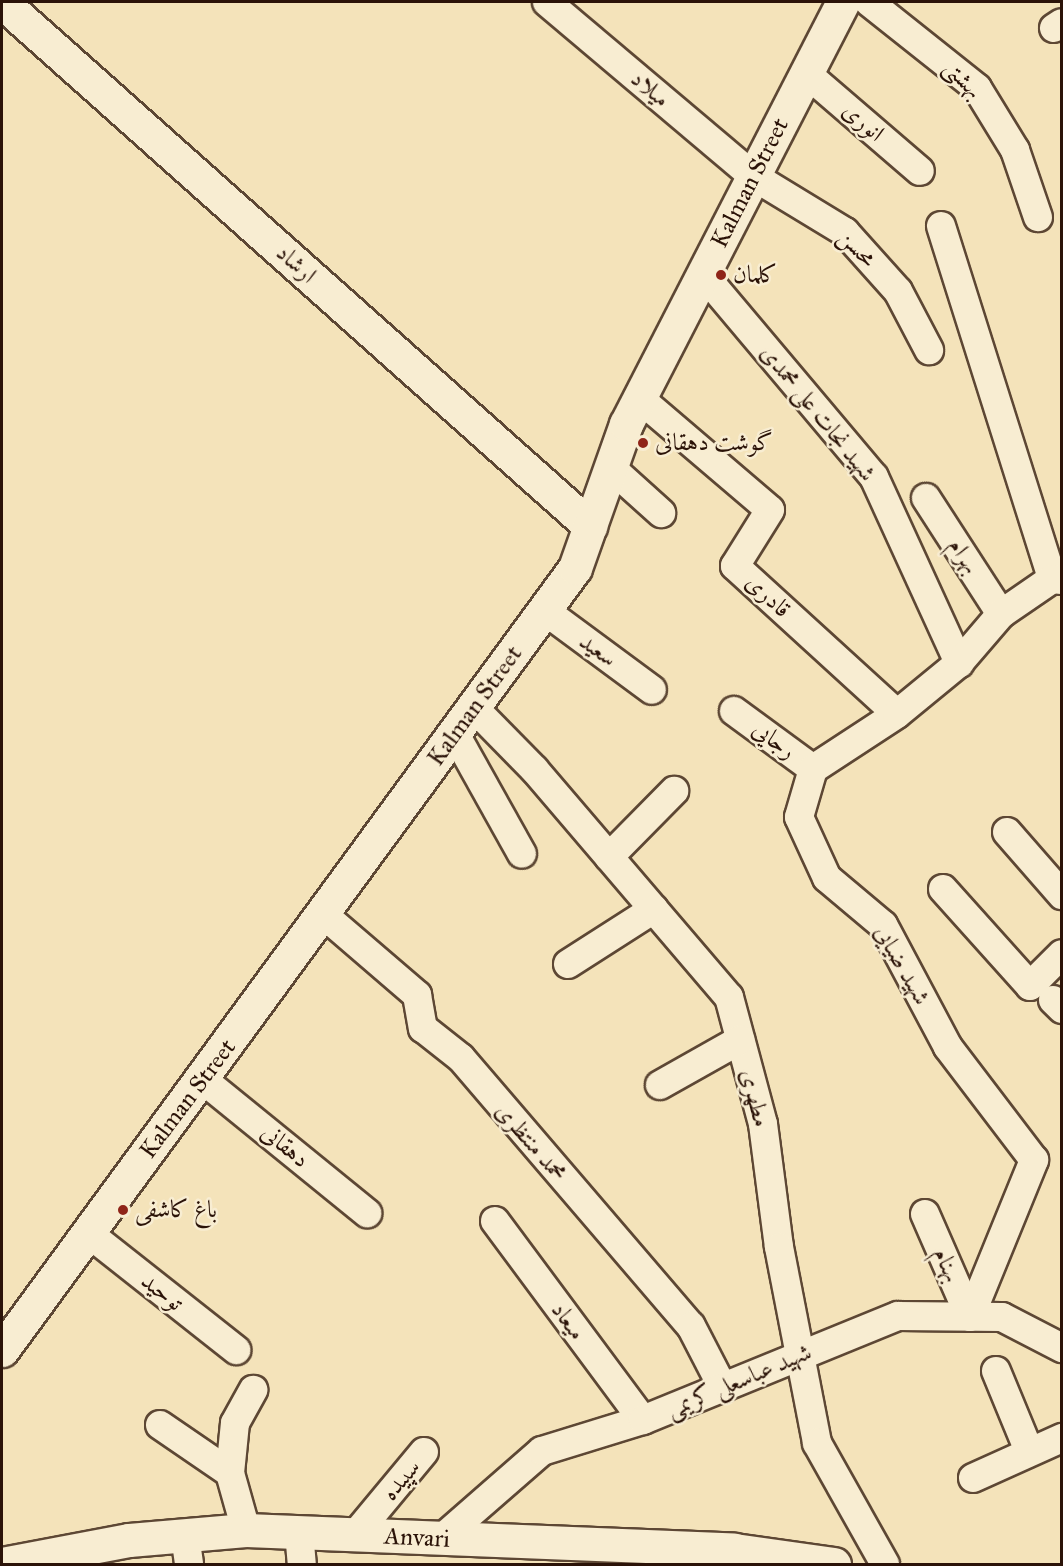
<!DOCTYPE html>
<html>
<head>
<meta charset="utf-8">
<style>
	body { margin:0 }
	#map { position:relative; width:1063px; height:1566px; overflow:hidden; background:#f4e3ba; font-family:"IM FELL Great Primer",Amiri,serif }
	div>[style] { position:absolute }
	.roads { filter:drop-shadow(2px 0 #5d4734) drop-shadow(-2px 0 #5d4734) drop-shadow(0 2px #5d4734) drop-shadow(0 -2px #5d4734) }
	.street>* { height:28px; margin:-14px; padding:0 14px; transform-origin:14px; border-radius:14px; background:#f8edd2 }
	.secondary>* { height:33px; margin:-16.5px; padding:0 16.5px; transform-origin:16.5px; border-radius:16.5px; background:#f8edd2 }
	.dots>* { width:16px; height:16px; translate:-50% -50%; box-sizing:border-box; border:3px solid #f8edd2; border-radius:50% }
	span { translate:-50% -50%; white-space:nowrap; text-align:center; line-height:1.15; -webkit-text-stroke:5px #f8edd2; paint-order:stroke }
	.street-label { font-size:24px; color:#2b1308 }
	.poi-label { font-size:24px; color:#2b1308 }
	.left { translate:0 -50%; text-align:left }
	.frame { position:absolute; inset:0; border:3px solid #2b1308; pointer-events:none }
</style>
</head>
<body>
<div id="map">
	<div class="roads">
		<div class="street">
			<i style="left:547px;top:2px;width:270px;rotate:40.2deg"></i>
			<i style="left:753px;top:176px;width:108px;rotate:31.3deg"></i>
			<i style="left:845px;top:232px;width:79px;rotate:48.1deg"></i>
			<i style="left:898px;top:291px;width:67px;rotate:62.3deg"></i>
			<i style="left:869px;top:2px;width:138px;rotate:38.5deg"></i>
			<i style="left:977px;top:88px;width:73px;rotate:58.5deg"></i>
			<i style="left:1015px;top:150px;width:71px;rotate:71.1deg"></i>
			<i style="left:1054px;top:28px;width:9px;rotate:-32deg"></i>
			<i style="left:806px;top:73px;width:150px;rotate:40.7deg"></i>
			<i style="left:941px;top:226px;width:370px;rotate:72.5deg"></i>
			<i style="left:703px;top:274px;width:265px;rotate:49.9deg"></i>
			<i style="left:874px;top:477px;width:205px;rotate:65.4deg"></i>
			<i style="left:639px;top:398px;width:172px;rotate:40.5deg"></i>
			<i style="left:770px;top:510px;width:66px;rotate:122deg"></i>
			<i style="left:735px;top:566px;width:219px;rotate:42.4deg"></i>
			<i style="left:610px;top:467px;width:69px;rotate:42deg"></i>
			<i style="left:926px;top:498px;width:138px;rotate:57.1deg"></i>
			<i style="left:544px;top:610px;width:134px;rotate:36.5deg"></i>
			<i style="left:474px;top:708px;width:86px;rotate:45.5deg"></i>
			<i style="left:534px;top:769px;width:300px;rotate:49.5deg"></i>
			<i style="left:729px;top:997px;width:131px;rotate:75deg"></i>
			<i style="left:763px;top:1124px;width:124px;rotate:82.6deg"></i>
			<i style="left:779px;top:1247px;width:200px;rotate:79deg"></i>
			<i style="left:817px;top:1443px;width:139px;rotate:60.7deg"></i>
			<i style="left:734px;top:711px;width:98px;rotate:36.3deg"></i>
			<i style="left:455px;top:734px;width:137px;rotate:60.8deg"></i>
			<i style="left:1007px;top:832px;width:84px;rotate:48.9deg"></i>
			<i style="left:609px;top:857px;width:93px;rotate:-45.4deg"></i>
			<i style="left:943px;top:889px;width:130px;rotate:48.1deg"></i>
			<i style="left:1030px;top:986px;width:45px;rotate:-45deg"></i>
			<i style="left:324px;top:915px;width:123px;rotate:40.7deg"></i>
			<i style="left:417px;top:995px;width:34px;rotate:80deg"></i>
			<i style="left:423px;top:1028px;width:48px;rotate:38.3deg"></i>
			<i style="left:461px;top:1058px;width:353px;rotate:49.4deg"></i>
			<i style="left:691px;top:1326px;width:70px;rotate:62.7deg"></i>
			<i style="left:568px;top:964px;width:102px;rotate:-32.6deg"></i>
			<i style="left:1053px;top:1000px;width:13px;rotate:45deg"></i>
			<i style="left:202px;top:1079px;width:213px;rotate:39.1deg"></i>
			<i style="left:660px;top:1085px;width:92px;rotate:-29.4deg"></i>
			<i style="left:925px;top:1214px;width:112px;rotate:66.4deg"></i>
			<i style="left:495px;top:1221px;width:248px;rotate:53.4deg"></i>
			<i style="left:88px;top:1233px;width:189px;rotate:38.3deg"></i>
			<i style="left:970px;top:1317px;width:170px;rotate:-67.8deg"></i>
			<i style="left:1034px;top:1160px;width:142px;rotate:-127.3deg"></i>
			<i style="left:948px;top:1047px;width:138px;rotate:-118deg"></i>
			<i style="left:883px;top:925px;width:73px;rotate:-140deg"></i>
			<i style="left:827px;top:878px;width:67px;rotate:-114.7deg"></i>
			<i style="left:799px;top:817px;width:50px;rotate:-73.7deg"></i>
			<i style="left:813px;top:769px;width:100px;rotate:-33.2deg"></i>
			<i style="left:897px;top:714px;width:80px;rotate:-39.4deg"></i>
			<i style="left:959px;top:663px;width:65px;rotate:-49.4deg"></i>
			<i style="left:1001px;top:614px;width:62px;rotate:-34.5deg"></i>
			<i style="left:1052px;top:579px;width:10px;rotate:6deg"></i>
			<i style="left:996px;top:1371px;width:87px;rotate:67.6deg"></i>
			<i style="left:160px;top:1425px;width:85px;rotate:34.4deg"></i>
			<i style="left:973px;top:1478px;width:98px;rotate:-24.2deg"></i>
			<i style="left:246px;top:1530px;width:59px;rotate:-105.7deg"></i>
			<i style="left:230px;top:1473px;width:50px;rotate:-84.3deg"></i>
			<i style="left:235px;top:1423px;width:38px;rotate:-61deg"></i>
			<i style="left:299px;top:1532px;width:32px;rotate:85deg"></i>
			<i style="left:185px;top:1535px;width:29px;rotate:82deg"></i>
			<i style="left:355px;top:1535px;width:108px;rotate:-50.3deg"></i>
			<i style="left:441px;top:1539px;width:134px;rotate:-41.1deg"></i>
			<i style="left:542px;top:1451px;width:106px;rotate:-17.1deg"></i>
			<i style="left:643px;top:1420px;width:275px;rotate:-22.2deg"></i>
			<i style="left:898px;top:1316px;width:104px;rotate:0.6deg"></i>
			<i style="left:1002px;top:1317px;width:68px;rotate:27.3deg"></i>
		</div>
		<div class="secondary">
			<i style="left:2px;top:2px;width:788px;rotate:41.71deg"></i>
			<i style="left:2px;top:1350px;width:969px;rotate:-53.77deg"></i>
			<i style="left:575px;top:568px;width:153px;rotate:-70.5deg"></i>
			<i style="left:626px;top:424px;width:475px;rotate:-62.8deg"></i>
			<i style="left:2px;top:1564px;width:129px;rotate:-10.7deg"></i>
			<i style="left:129px;top:1540px;width:117px;rotate:-4.9deg"></i>
			<i style="left:246px;top:1530px;width:488px;rotate:2.3deg"></i>
			<i style="left:734px;top:1550px;width:101px;rotate:8deg"></i>
		</div>
	</div>
	<div class="dots">
		<i style="left:721px;top:275px;background:#8f2418"></i>
		<i style="left:643px;top:443px;background:#8f2418"></i>
		<i style="left:123px;top:1210px;background:#8f2418"></i>
	</div>
	<div class="street-label">
		<span style="left:963px;top:79px;rotate:46deg">بهشتی</span>
		<span style="left:650px;top:89px;rotate:40deg">میلاد</span>
		<span style="left:863px;top:122px;rotate:41deg">انوری</span>
		<span style="left:750px;top:183px;rotate:-63deg">Kalman Street</span>
		<span style="left:857px;top:248px;rotate:45deg">محسن</span>
		<span style="left:296px;top:264px;rotate:42deg">ارشاد</span>
		<span style="left:818px;top:413px;rotate:51deg">شهید نجات علی محمدی</span>
		<span style="left:964px;top:556px;rotate:57deg">بهرام</span>
		<span style="left:768px;top:596px;rotate:43deg">قادری</span>
		<span style="left:598px;top:650px;rotate:36deg">سعید</span>
		<span style="left:475px;top:706px;rotate:-54deg">Kalman Street</span>
		<span style="left:774px;top:740px;rotate:36deg">رجایی</span>
		<span style="left:902px;top:965px;rotate:60deg">شهید ضیایی</span>
		<span style="left:755px;top:1098px;rotate:76deg">مطهری</span>
		<span style="left:188px;top:1099px;rotate:-53deg">Kalman Street</span>
		<span style="left:531px;top:1142px;rotate:49deg">محمد منتظری</span>
		<span style="left:285px;top:1146px;rotate:39deg">دهقانی</span>
		<span style="left:947px;top:1265px;rotate:66deg">بهنام</span>
		<span style="left:162px;top:1292px;rotate:38deg">توحید</span>
		<span style="left:568px;top:1321px;rotate:54deg">میعاد</span>
		<span style="left:739px;top:1381px;rotate:-23deg">شهید عباسعلی کریمی</span>
		<span style="left:401px;top:1480px;rotate:-50deg">سپیده</span>
		<span style="left:417px;top:1538px;rotate:3deg">Anvari</span>
	</div>
	<div class="poi-label">
		<span class="left" style="left:733px;top:275px">کلمان</span>
		<span class="left" style="left:655px;top:443px">گوشت دهقانی</span>
		<span class="left" style="left:135px;top:1210px">باغ کاشفی</span>
	</div>
	<div class="frame"></div>
</div>
</body>
</html>
